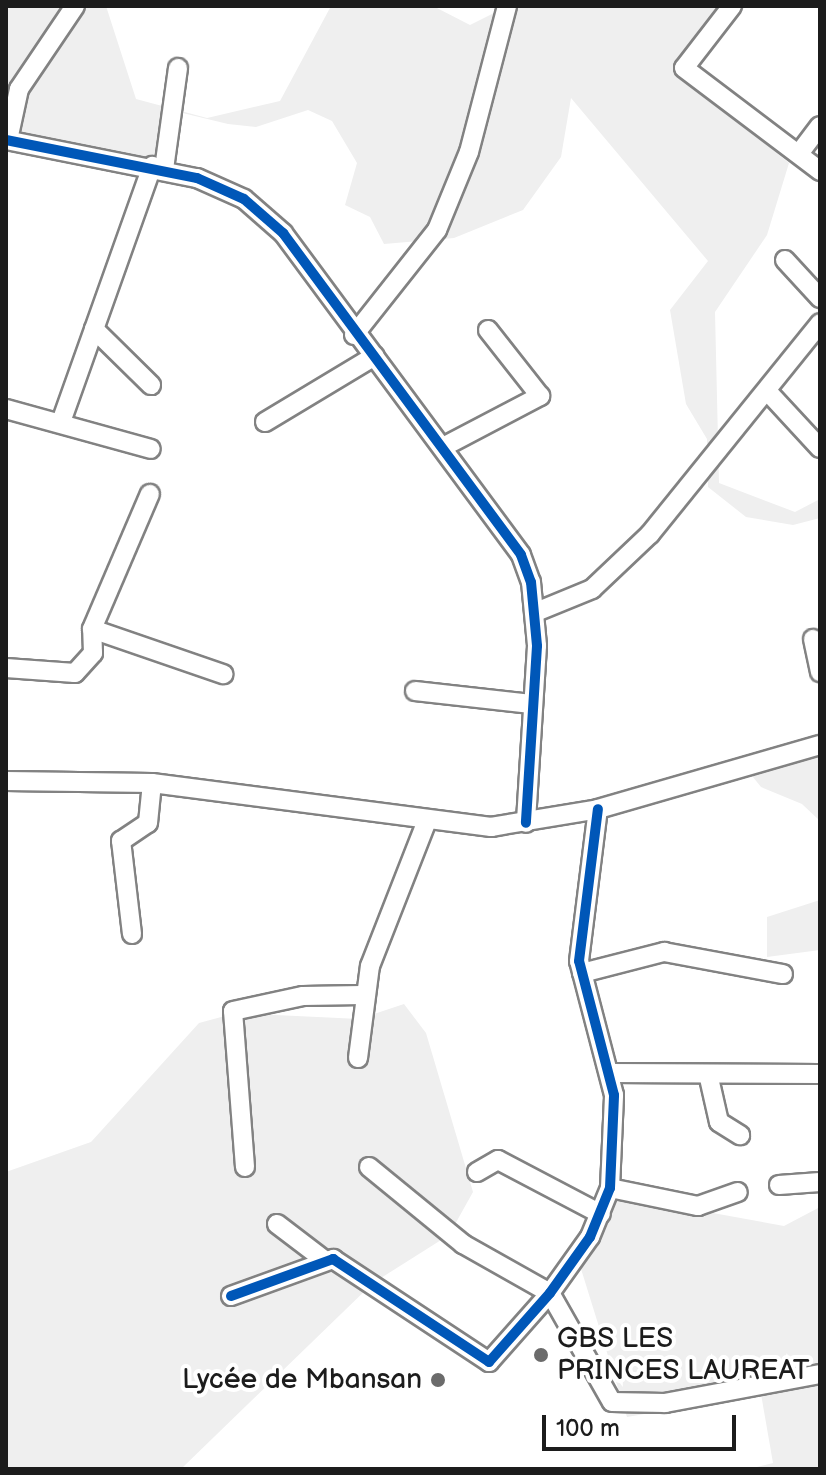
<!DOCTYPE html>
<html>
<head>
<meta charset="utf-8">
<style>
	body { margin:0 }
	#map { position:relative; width:826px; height:1475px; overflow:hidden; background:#fff; font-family:"Balsamiq Sans",sans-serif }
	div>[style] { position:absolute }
	.green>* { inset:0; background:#efefef }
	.roads { filter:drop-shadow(2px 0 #828282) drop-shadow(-2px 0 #828282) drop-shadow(0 2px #828282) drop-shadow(0 -2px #828282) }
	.minor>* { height:18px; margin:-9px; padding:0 9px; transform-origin:9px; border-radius:9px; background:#fff }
	.cycleway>* { height:10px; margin:-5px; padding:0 5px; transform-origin:5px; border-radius:5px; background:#0057b8 }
	.dots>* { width:22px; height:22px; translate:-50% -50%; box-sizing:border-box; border:4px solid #fff; border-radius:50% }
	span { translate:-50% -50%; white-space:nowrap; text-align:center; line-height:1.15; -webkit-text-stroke:8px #fff; paint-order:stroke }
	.poi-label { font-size:28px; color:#1c1c1c }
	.left { translate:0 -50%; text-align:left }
	.right { translate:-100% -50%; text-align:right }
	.frame { position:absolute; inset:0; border:8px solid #1c1c1c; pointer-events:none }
	.scale { position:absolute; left:542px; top:1415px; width:194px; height:36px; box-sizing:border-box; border:4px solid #1c1c1c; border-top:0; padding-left:10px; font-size:24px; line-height:28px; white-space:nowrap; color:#1c1c1c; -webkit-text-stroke:6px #fff; paint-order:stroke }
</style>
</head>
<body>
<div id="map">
	<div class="green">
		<i style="clip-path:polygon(6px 6px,106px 6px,136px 99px,207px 118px,280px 101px,331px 6px,433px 6px,470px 25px,508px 6px,746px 6px,685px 79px,789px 163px,767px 235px,715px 312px,719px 483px,795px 512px,820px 499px,820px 518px,793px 525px,746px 517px,708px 487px,707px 439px,686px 404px,670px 310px,708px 261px,571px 98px,561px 157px,523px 210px,454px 238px,384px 244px,370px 217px,345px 205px,357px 163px,332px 121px,308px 110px,256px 127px,228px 124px,166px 109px,152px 166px,6px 137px)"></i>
		<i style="clip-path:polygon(820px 745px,820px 821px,802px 804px,761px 787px,744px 766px)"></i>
		<i style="clip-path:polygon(820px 900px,820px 950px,767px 957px,767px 917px)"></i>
		<i style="clip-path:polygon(404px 1004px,426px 1033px,473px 1192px,449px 1235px,373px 1283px,181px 1469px,6px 1469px,6px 1172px,91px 1142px,199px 1023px,236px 1013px,359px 1019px)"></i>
		<i style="clip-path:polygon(619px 1196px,784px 1226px,820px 1207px,820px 1469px,749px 1469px,773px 1463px,761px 1394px,627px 1417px,577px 1256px)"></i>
	</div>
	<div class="roads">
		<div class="minor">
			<i style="left:732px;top:6px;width:78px;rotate:127.7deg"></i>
			<i style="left:684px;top:68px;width:171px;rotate:37.1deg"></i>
			<i style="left:6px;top:140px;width:195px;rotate:11.3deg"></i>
			<i style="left:197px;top:178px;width:51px;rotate:24.1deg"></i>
			<i style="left:244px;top:199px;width:52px;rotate:41.1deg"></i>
			<i style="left:283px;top:233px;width:400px;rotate:53.5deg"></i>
			<i style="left:521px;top:555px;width:29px;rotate:70deg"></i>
			<i style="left:531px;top:582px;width:64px;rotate:84.6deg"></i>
			<i style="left:537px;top:646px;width:177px;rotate:93.6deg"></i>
			<i style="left:8px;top:140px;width:52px;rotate:-77.8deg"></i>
			<i style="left:19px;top:89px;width:100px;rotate:-56deg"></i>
			<i style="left:801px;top:151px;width:31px;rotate:-53deg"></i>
			<i style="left:164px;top:169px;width:102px;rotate:-82.1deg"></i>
			<i style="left:785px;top:260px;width:52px;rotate:47.4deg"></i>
			<i style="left:94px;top:329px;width:80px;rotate:44.5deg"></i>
			<i style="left:354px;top:335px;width:134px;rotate:-51.7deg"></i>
			<i style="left:437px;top:230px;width:84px;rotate:-67.7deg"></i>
			<i style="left:469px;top:152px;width:151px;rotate:-75.4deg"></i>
			<i style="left:769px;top:393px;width:75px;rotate:47.2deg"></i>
			<i style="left:6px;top:409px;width:150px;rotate:15.4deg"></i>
			<i style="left:61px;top:422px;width:272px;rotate:-70.4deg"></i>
			<i style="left:265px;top:422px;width:128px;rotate:-31deg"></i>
			<i style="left:443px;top:447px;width:110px;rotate:-27.7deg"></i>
			<i style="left:540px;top:396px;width:84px;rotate:-128.2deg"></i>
			<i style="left:536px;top:612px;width:61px;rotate:-22.3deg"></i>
			<i style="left:592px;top:589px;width:80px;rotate:-43.5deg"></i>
			<i style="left:650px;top:534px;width:271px;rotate:-51.1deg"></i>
			<i style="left:92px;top:629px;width:139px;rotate:19deg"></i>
			<i style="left:813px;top:639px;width:34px;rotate:78deg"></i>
			<i style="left:6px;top:668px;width:69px;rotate:4.1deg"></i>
			<i style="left:75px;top:673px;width:27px;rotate:-48deg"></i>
			<i style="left:93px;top:653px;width:24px;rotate:-92deg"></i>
			<i style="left:92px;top:629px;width:147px;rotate:-66.8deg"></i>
			<i style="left:415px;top:691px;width:117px;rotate:6.4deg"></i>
			<i style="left:6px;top:781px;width:146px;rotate:0.8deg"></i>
			<i style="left:152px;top:783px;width:342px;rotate:7.4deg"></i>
			<i style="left:491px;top:827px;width:109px;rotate:-9.5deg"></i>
			<i style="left:598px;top:809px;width:231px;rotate:-16.1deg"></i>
			<i style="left:132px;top:934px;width:94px;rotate:-96.7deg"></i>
			<i style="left:121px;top:841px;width:32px;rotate:-34deg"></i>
			<i style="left:148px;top:823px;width:40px;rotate:-84.3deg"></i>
			<i style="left:582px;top:973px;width:85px;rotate:-14.4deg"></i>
			<i style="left:664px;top:952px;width:121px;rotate:10.5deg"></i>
			<i style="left:358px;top:1058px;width:93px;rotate:-82.6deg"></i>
			<i style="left:370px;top:966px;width:154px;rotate:-68.6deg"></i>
			<i style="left:610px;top:1073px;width:210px;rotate:0.3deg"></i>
			<i style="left:709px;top:1078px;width:45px;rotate:77.2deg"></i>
			<i style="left:719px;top:1122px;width:25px;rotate:32deg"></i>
			<i style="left:245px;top:1167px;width:156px;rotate:-94.4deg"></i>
			<i style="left:233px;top:1011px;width:72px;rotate:-12.1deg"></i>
			<i style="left:303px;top:996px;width:59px;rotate:-1deg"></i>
			<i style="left:369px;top:1167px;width:122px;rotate:39.3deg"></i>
			<i style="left:463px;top:1244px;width:100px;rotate:29.4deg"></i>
			<i style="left:550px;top:1293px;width:125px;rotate:60.4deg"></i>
			<i style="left:612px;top:1402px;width:53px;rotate:1.1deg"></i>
			<i style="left:665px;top:1403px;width:158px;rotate:-10.6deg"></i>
			<i style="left:477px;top:1172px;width:24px;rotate:-30deg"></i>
			<i style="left:498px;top:1160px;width:116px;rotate:27.7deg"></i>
			<i style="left:779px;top:1185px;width:41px;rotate:-4.2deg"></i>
			<i style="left:610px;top:1188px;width:90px;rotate:11.6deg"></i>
			<i style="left:698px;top:1206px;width:42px;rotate:-19.3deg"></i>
			<i style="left:277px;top:1224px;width:58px;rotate:37.3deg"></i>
			<i style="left:231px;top:1296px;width:109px;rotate:-19.9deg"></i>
			<i style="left:333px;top:1259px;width:187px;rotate:33.4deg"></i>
			<i style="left:489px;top:1362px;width:92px;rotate:-48.5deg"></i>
			<i style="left:550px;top:1293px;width:69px;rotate:-54.5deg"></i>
			<i style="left:590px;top:1237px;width:53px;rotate:-67.8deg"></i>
			<i style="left:610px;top:1188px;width:93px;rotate:-87.5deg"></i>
			<i style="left:614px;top:1095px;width:138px;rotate:-104.6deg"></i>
			<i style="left:579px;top:961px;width:153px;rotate:-82.9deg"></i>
		</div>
	</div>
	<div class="cycleway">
		<i style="left:6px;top:140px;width:195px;rotate:11.3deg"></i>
		<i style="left:197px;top:178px;width:51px;rotate:24.1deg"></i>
		<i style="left:244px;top:199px;width:52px;rotate:41.1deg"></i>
		<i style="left:283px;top:233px;width:400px;rotate:53.5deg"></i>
		<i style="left:521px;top:555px;width:29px;rotate:70deg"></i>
		<i style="left:531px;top:582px;width:64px;rotate:84.6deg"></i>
		<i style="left:537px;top:646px;width:177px;rotate:93.6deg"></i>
		<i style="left:231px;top:1296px;width:109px;rotate:-19.9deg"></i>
		<i style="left:333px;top:1259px;width:187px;rotate:33.4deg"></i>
		<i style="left:489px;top:1362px;width:92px;rotate:-48.5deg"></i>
		<i style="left:550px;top:1293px;width:69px;rotate:-54.5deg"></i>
		<i style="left:590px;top:1237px;width:53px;rotate:-67.8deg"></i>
		<i style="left:610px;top:1188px;width:93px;rotate:-87.5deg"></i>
		<i style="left:614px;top:1095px;width:138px;rotate:-104.6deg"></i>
		<i style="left:579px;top:961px;width:153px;rotate:-82.9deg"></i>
	</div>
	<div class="dots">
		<i style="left:541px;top:1355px;background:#6b6b6b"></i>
		<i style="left:438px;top:1380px;background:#6b6b6b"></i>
	</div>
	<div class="poi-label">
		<span class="left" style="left:557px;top:1355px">GBS LES<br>PRINCES LAUREAT</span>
		<span class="right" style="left:422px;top:1380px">Lycée de Mbansan</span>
	</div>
	<div class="frame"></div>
	<div class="scale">100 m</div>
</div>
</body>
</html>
